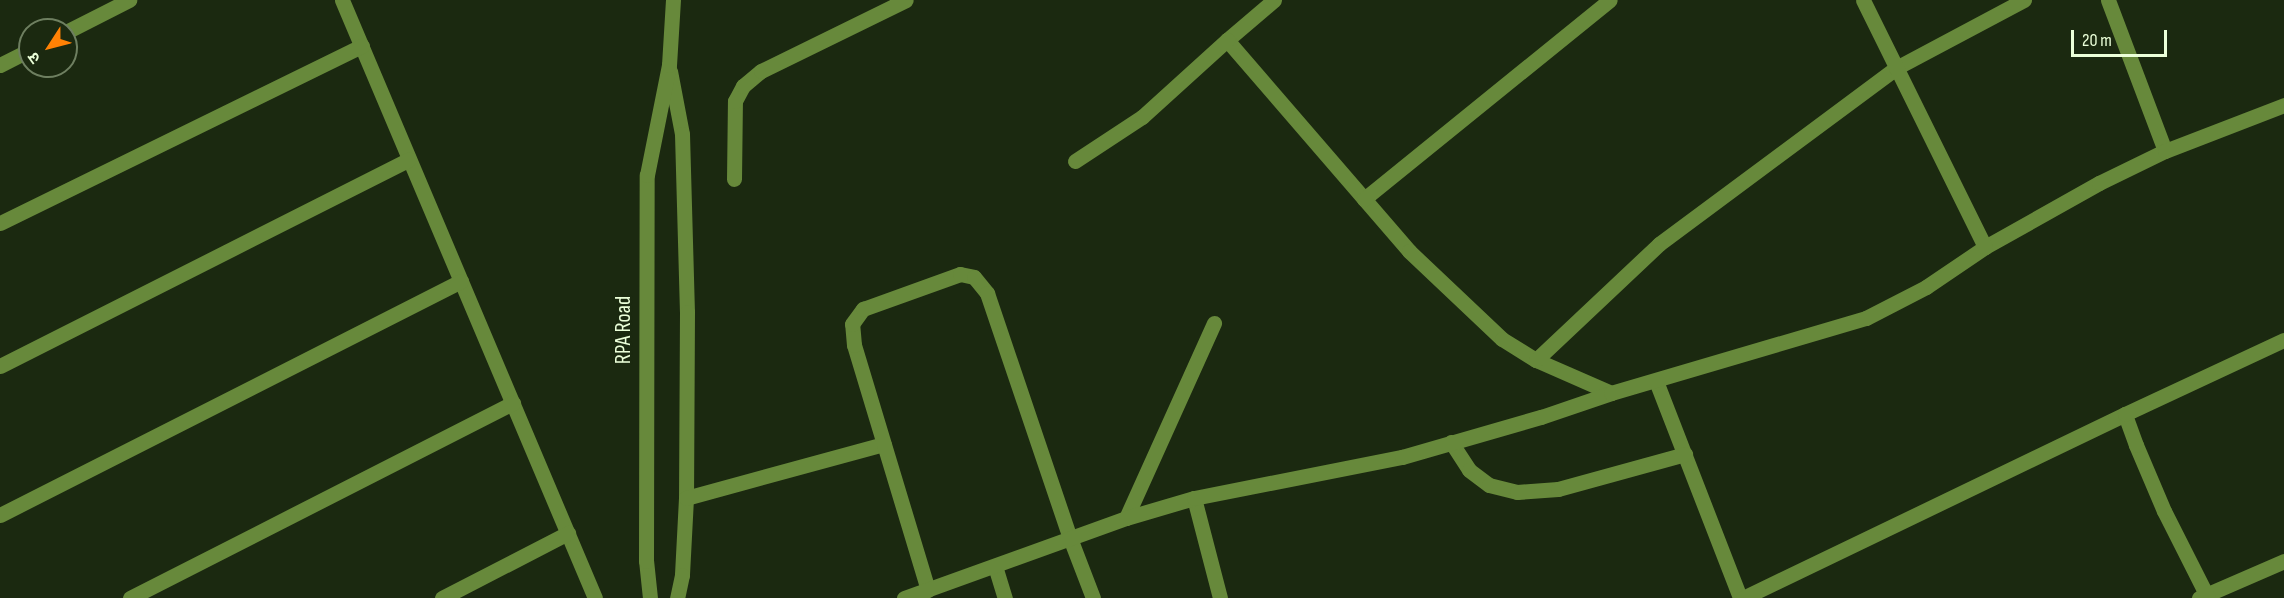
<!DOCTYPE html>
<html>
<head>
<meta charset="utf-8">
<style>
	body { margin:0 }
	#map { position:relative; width:2284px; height:598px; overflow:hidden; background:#1b2910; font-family:"Sofia Sans Condensed","Noto Sans Devanagari",sans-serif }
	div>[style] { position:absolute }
	.minor>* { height:15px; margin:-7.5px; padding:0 7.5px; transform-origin:7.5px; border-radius:7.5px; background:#67893b }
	span { translate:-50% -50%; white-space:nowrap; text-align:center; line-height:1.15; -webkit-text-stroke:4.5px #1b2910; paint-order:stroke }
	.street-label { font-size:22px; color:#ebffd9 }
	.north { position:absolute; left:18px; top:18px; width:60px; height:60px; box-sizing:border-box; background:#1b2910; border:2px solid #6e7f60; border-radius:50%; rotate:234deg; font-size:16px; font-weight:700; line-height:24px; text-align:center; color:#ebffd9 }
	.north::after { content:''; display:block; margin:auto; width:21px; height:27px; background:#ff8105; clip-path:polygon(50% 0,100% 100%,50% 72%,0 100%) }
	.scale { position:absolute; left:2071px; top:30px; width:96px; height:27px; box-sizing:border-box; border:3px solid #ebffd9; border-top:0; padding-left:8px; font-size:18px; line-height:21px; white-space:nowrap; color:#ebffd9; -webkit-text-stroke:4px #1b2910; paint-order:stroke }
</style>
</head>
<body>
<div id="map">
	<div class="minor">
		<i style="left:342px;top:0;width:649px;rotate:67.07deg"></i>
		<i style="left:1274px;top:0;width:62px;rotate:139.6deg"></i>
		<i style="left:1227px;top:40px;width:279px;rotate:49.2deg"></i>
		<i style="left:1409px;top:251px;width:128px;rotate:43.4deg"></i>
		<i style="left:1502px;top:339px;width:40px;rotate:32deg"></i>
		<i style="left:1536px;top:360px;width:82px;rotate:23.7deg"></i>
		<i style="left:2108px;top:0;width:161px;rotate:69.3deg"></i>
		<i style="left:66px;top:32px;width:71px;rotate:-26.9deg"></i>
		<i style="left:0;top:65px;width:34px;rotate:-27deg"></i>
		<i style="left:670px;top:71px;width:64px;rotate:79.2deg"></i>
		<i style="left:682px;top:134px;width:178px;rotate:88.4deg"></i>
		<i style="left:687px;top:312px;width:186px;rotate:90.3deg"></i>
		<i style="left:686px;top:498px;width:77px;rotate:93deg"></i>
		<i style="left:682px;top:575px;width:24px;rotate:102deg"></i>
		<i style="left:1075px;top:161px;width:80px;rotate:-33.3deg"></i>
		<i style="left:1142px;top:117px;width:115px;rotate:-42.2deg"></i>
		<i style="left:734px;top:179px;width:78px;rotate:-89.3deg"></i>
		<i style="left:735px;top:101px;width:17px;rotate:-62deg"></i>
		<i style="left:743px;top:86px;width:23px;rotate:-40deg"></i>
		<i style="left:761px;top:71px;width:161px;rotate:-26.1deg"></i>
		<i style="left:1364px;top:199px;width:316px;rotate:-39deg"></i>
		<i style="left:0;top:223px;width:403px;rotate:-26.1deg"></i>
		<i style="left:1985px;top:247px;width:131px;rotate:-29.3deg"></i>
		<i style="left:2099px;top:183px;width:73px;rotate:-25.9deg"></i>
		<i style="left:2165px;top:151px;width:128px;rotate:-21.1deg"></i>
		<i style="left:1536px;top:360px;width:169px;rotate:-43.3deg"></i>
		<i style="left:1659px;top:244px;width:295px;rotate:-36.6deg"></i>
		<i style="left:1896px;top:68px;width:145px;rotate:-28deg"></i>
		<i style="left:0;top:366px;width:458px;rotate:-26.8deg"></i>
		<i style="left:1656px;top:381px;width:233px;rotate:68.8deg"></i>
		<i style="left:1451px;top:442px;width:33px;rotate:57deg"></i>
		<i style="left:1469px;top:470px;width:25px;rotate:37deg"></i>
		<i style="left:1489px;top:485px;width:29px;rotate:14deg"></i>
		<i style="left:1517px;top:492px;width:41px;rotate:-4.2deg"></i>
		<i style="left:1558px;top:489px;width:132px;rotate:-15.4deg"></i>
		<i style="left:686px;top:498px;width:205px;rotate:-15.3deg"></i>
		<i style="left:1194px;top:498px;width:103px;rotate:75.4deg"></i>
		<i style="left:0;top:515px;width:517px;rotate:-26.91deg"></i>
		<i style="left:1126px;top:518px;width:214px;rotate:-65.7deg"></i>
		<i style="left:995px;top:566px;width:34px;rotate:73deg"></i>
		<i style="left:928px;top:590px;width:256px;rotate:-106.8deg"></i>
		<i style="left:854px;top:345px;width:21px;rotate:-95deg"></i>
		<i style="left:852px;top:324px;width:19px;rotate:-54deg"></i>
		<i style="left:863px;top:309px;width:103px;rotate:-19.8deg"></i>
		<i style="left:960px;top:274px;width:14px;rotate:12deg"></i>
		<i style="left:974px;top:277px;width:21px;rotate:51deg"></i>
		<i style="left:987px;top:293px;width:259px;rotate:71.3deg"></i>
		<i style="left:1070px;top:538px;width:64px;rotate:69deg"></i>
		<i style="left:130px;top:598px;width:430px;rotate:-27deg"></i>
		<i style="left:442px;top:598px;width:142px;rotate:-27.3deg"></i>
		<i style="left:650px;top:598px;width:37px;rotate:-96deg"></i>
		<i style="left:646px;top:561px;width:386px;rotate:-89.9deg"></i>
		<i style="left:647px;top:175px;width:112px;rotate:-78.7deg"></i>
		<i style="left:669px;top:65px;width:65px;rotate:-86.5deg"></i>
		<i style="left:904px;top:598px;width:236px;rotate:-19.8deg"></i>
		<i style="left:1126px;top:518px;width:71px;rotate:-16.4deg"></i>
		<i style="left:1194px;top:498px;width:212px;rotate:-11.2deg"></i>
		<i style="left:1402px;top:457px;width:145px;rotate:-16.1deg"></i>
		<i style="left:1541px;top:417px;width:74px;rotate:-18.9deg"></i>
		<i style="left:1611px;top:393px;width:266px;rotate:-16.4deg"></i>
		<i style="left:1866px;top:318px;width:68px;rotate:-27.3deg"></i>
		<i style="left:1926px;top:287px;width:71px;rotate:-34.1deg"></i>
		<i style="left:1985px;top:247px;width:275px;rotate:-116.3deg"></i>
		<i style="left:1743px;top:598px;width:424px;rotate:-25.7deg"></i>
		<i style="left:2199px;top:598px;width:93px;rotate:-23.5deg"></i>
		<i style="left:2208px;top:598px;width:97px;rotate:-116.8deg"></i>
		<i style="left:2164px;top:511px;width:72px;rotate:-113deg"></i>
		<i style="left:2136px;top:445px;width:33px;rotate:-110deg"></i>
		<i style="left:2125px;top:414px;width:175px;rotate:-25deg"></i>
	</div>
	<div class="street-label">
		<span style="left:624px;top:330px;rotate:-90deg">RPA Road</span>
	</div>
	<div class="north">उ</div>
	<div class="scale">20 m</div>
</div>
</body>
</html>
